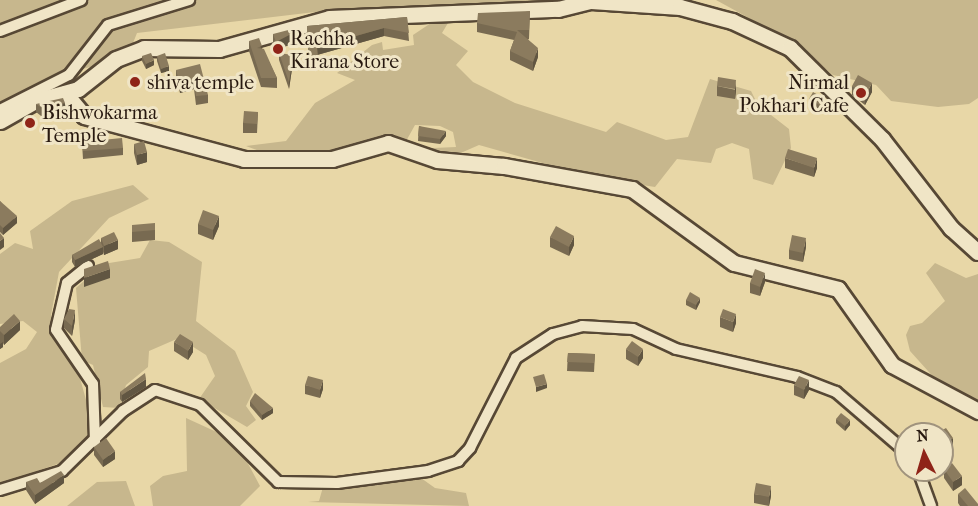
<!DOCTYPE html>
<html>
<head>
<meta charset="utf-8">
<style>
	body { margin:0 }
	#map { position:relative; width:978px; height:506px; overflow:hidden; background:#e8d7a7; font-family:"IM FELL French Canon",serif }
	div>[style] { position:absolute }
	.green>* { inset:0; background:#c7b78d }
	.roads { filter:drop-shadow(2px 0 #574835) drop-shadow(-2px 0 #574835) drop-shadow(0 2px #574835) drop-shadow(0 -2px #574835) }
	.street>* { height:10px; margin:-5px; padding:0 5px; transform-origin:5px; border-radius:5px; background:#f0e5c6 }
	.secondary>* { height:15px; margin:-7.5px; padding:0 7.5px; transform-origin:7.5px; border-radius:7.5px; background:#f0e5c6 }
	.wall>* { inset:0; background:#786a51 }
	.shaded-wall>* { inset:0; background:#615642 }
	.building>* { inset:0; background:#8b7b5e }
	.dots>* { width:16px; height:16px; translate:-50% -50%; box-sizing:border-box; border:3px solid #f0e5c6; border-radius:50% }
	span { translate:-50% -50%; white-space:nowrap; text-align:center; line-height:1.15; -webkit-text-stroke:6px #f0e5c6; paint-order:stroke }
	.poi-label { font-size:20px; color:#27180f }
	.left { translate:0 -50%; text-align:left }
	.right { translate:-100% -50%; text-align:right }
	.north { position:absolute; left:894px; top:422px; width:60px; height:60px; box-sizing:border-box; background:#f0e5c6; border:2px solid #a0937d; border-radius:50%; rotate:355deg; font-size:16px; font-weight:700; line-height:24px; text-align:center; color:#27180f }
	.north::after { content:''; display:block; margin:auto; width:21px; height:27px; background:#8f2418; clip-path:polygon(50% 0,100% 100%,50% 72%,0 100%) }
</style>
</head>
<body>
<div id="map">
	<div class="green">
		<i style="clip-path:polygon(0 0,559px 0,332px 10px,137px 33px,131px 48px,95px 66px,56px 75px,0 104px)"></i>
		<i style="clip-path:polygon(716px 0,978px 0,978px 98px,969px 104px,938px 107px,891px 101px,876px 85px,833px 75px,795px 43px)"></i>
		<i style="clip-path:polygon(451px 18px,442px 33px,468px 51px,456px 65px,473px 82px,515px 103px,606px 132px,617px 122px,666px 140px,688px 137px,710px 79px,751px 91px,758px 105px,789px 129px,791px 148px,773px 185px,753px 179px,749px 149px,732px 143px,716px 149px,711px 163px,677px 159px,655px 187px,592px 177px,479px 145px,447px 159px,411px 149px,456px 147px,453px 132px,440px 126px,415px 125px,405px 143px,335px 153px,265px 153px,246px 146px,286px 141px,315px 103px,355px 80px,337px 73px,372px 45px,382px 42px,383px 50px,414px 45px,413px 35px,437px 19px)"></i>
		<i style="clip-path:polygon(133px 185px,149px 199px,109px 218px,59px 272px,51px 315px,52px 336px,78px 371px,88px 407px,87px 438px,63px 462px,0 484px,0 363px,26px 349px,37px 332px,23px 321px,0 324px,0 254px,15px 243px,33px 249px,30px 231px,72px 201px)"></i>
		<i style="clip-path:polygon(150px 240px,169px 242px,202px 262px,196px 321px,235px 351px,253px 392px,246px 406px,256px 420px,247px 427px,199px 399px,215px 376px,206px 355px,179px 338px,149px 351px,148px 367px,126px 385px,119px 408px,103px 407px,93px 365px,82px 360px,76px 288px,103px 264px,140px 258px)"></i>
		<i style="clip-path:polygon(935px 263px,966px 278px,978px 274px,978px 404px,946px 391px,910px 351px,906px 335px,910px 326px,922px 323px,945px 301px,926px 273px)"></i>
		<i style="clip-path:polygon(186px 418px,221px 434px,245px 458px,260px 486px,240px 506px,153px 506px,150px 486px,163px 476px,187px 471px)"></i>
		<i style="clip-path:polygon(421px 478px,435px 488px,466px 493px,469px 506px,308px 502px,319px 501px,323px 487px)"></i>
		<i style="clip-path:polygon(126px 481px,135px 506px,67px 506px,97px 482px)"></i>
	</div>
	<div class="roads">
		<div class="street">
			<i style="left:0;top:31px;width:87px;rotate:-20.9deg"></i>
			<i style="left:0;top:110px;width:77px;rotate:-26.9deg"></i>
			<i style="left:69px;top:75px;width:63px;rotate:-52deg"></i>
			<i style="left:108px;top:25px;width:85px;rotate:-17.2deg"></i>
			<i style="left:88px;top:266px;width:27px;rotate:141deg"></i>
			<i style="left:67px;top:283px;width:48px;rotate:103.2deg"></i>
			<i style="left:56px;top:330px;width:65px;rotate:55.6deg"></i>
			<i style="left:93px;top:384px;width:58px;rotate:88deg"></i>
			<i style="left:918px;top:470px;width:38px;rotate:70deg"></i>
			<i style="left:0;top:490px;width:65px;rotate:-17deg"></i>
			<i style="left:62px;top:471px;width:86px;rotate:-44.5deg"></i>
			<i style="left:123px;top:411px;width:38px;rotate:-33deg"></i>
			<i style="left:155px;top:390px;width:47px;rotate:18.4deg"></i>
			<i style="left:200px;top:405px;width:110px;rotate:44.6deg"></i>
			<i style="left:278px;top:482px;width:59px;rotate:1deg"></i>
			<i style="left:337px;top:483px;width:92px;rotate:-7.5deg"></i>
			<i style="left:428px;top:471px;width:32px;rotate:-18deg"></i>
			<i style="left:458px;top:461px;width:18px;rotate:-47deg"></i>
			<i style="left:470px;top:448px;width:101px;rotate:-62.9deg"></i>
			<i style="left:516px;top:358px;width:44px;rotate:-33deg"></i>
			<i style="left:553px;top:334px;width:30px;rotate:-15deg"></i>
			<i style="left:582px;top:326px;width:51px;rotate:3.4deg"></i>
			<i style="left:633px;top:329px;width:47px;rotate:24.9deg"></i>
			<i style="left:676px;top:349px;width:124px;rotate:13deg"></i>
			<i style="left:797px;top:377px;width:42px;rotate:21deg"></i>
			<i style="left:836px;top:392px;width:92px;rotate:40.6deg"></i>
		</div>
		<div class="secondary">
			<i style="left:65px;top:93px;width:30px;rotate:50deg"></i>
			<i style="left:84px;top:116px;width:166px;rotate:15deg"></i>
			<i style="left:244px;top:159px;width:88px"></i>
			<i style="left:332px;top:159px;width:58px;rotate:-15.9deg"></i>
			<i style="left:388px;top:143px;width:52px;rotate:19.1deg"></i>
			<i style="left:437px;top:160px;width:67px;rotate:5.1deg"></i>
			<i style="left:504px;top:166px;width:130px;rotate:10.2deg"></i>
			<i style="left:632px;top:189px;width:126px;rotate:36deg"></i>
			<i style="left:734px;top:263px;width:107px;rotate:14deg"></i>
			<i style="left:838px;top:289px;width:93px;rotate:54.6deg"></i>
			<i style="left:892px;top:365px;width:98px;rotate:28.1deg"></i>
			<i style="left:0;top:121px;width:40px;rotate:-29.7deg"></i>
			<i style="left:35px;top:101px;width:45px;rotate:-15.6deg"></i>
			<i style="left:78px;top:89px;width:48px;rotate:-38.3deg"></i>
			<i style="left:116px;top:59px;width:30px;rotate:-21deg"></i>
			<i style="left:144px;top:48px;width:75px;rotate:0.8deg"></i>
			<i style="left:219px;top:49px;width:114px;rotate:-15.7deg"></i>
			<i style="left:329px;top:18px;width:229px;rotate:-2.3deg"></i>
			<i style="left:558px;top:9px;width:34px;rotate:-14deg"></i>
			<i style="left:591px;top:1px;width:89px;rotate:3.9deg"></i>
			<i style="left:680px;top:7px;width:54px;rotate:15.1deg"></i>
			<i style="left:732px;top:21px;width:64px;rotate:25deg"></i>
			<i style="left:790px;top:48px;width:129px;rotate:44.7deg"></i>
			<i style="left:882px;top:139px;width:113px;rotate:52.2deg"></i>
			<i style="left:951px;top:228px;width:36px;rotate:42deg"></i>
		</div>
	</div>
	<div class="wall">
		<i style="clip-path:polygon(530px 11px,529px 39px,528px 39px,538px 57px,533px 71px,510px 60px,510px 51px,514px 40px,477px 32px,477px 23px)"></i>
		<i style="clip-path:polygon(407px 17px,409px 41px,384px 36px,317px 55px,318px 64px,309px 65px,307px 26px)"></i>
		<i style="clip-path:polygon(273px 34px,296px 38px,295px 42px,276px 51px,273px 44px)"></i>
		<i style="clip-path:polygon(249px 41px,262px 48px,277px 78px,277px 88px,261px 87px,249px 51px)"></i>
		<i style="clip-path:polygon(279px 53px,293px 62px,289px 89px,279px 60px)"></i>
		<i style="clip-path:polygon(142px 56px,154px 65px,146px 69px,142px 61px)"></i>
		<i style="clip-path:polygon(157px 56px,169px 71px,161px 73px,157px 61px)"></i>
		<i style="clip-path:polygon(176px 70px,208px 95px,208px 103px,196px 105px,194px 89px,180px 93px,176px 79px)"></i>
		<i style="clip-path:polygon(717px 86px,736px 90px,735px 99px,717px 96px)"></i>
		<i style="clip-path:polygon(852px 86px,872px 92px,865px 105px,852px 95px)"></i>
		<i style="clip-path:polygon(809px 99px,825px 103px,821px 111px,809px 104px)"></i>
		<i style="clip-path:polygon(36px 104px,65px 112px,45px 119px,36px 112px)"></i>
		<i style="clip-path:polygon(258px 112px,257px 133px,243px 133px,243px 123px)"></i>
		<i style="clip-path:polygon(419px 126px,446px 136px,440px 144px,418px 141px)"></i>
		<i style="clip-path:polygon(82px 142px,123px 148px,123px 155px,83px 159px)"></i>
		<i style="clip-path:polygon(134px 144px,147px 162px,137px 165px,134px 153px)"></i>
		<i style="clip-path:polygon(785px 158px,817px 168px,814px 177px,785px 168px)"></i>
		<i style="clip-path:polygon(0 201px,17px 223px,3px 235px,0 232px)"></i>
		<i style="clip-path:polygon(198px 224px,219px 226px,213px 240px,198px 234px)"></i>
		<i style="clip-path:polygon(132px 225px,155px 230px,155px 240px,132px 242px)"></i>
		<i style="clip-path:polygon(550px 237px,574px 245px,569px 256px,550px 247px)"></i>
		<i style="clip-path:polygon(101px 238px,118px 249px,104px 255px,103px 252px,103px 254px,75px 267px,72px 262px,72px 255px,101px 242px)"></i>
		<i style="clip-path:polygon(806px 247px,803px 262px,789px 259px,789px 250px)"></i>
		<i style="clip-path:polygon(765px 282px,760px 296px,750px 293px,750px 283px)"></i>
		<i style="clip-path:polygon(686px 300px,700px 302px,696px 310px,686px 305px)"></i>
		<i style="clip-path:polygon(720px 317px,736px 323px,733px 332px,720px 327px)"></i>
		<i style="clip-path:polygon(64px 319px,75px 320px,72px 336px,64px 328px)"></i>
		<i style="clip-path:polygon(0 327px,20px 330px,4px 345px,3px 343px,3px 347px,0 349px)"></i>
		<i style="clip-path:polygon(174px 342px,193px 352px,188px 360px,174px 351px)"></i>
		<i style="clip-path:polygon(626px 349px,643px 358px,638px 366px,626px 359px)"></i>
		<i style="clip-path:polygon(568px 353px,595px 354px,594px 372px,567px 371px)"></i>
		<i style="clip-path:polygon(305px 385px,323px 389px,320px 398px,305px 394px)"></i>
		<i style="clip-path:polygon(794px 385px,809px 390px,804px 399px,794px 395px)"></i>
		<i style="clip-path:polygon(146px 387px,122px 402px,120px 399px,120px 392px)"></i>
		<i style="clip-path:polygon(250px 401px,273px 413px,262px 420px,250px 406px)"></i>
		<i style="clip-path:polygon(836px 419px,850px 425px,845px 431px,836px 423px)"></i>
		<i style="clip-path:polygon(942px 434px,953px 448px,944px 453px,942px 451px)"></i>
		<i style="clip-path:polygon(94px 447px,115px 459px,103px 467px,94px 455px)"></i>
		<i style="clip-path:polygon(944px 469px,962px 485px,953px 491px,944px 478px)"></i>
		<i style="clip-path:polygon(26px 482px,40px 483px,64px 483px,35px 504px,26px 490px)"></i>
		<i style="clip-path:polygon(754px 494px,771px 496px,769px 506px,754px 503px)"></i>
		<i style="clip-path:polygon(958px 494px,978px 506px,960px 506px,958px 503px)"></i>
	</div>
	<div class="shaded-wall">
		<i style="clip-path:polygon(296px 28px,295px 42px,276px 51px,276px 42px)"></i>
		<i style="clip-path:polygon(384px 28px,384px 36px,317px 55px,317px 47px)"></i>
		<i style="clip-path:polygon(538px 48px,538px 57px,533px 71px,533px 62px)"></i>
		<i style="clip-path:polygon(293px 55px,293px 62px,289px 89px,289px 82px)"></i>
		<i style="clip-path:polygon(154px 60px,154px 65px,146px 69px,146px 64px)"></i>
		<i style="clip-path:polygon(169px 66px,169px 71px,161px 73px,161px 69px)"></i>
		<i style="clip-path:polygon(736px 80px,736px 90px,735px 99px,735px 89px)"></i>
		<i style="clip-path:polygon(194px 81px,194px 89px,180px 93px,180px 84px)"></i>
		<i style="clip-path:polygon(872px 83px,872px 92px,865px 105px,865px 96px)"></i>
		<i style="clip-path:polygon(825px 99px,825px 103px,821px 111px,821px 106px)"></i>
		<i style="clip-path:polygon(65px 103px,65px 112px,45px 119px,45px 110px)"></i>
		<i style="clip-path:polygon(446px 131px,446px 136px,440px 144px,440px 139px)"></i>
		<i style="clip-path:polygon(147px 152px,147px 162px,137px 165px,137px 155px)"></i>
		<i style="clip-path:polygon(817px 158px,817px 168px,814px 177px,814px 168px)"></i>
		<i style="clip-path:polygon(17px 216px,17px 223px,3px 235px,3px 228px)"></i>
		<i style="clip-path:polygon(219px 216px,219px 226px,213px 240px,213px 230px)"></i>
		<i style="clip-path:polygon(574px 236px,574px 245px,569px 256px,569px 247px)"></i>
		<i style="clip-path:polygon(4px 238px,4px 247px,0 250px,0 241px)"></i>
		<i style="clip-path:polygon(806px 238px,806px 247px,803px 262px,803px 253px)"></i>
		<i style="clip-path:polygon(118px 240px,118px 249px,104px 255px,104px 246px)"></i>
		<i style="clip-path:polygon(103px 247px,103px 254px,75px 267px,75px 260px)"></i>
		<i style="clip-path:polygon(110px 269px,110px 278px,84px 287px,84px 278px)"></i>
		<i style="clip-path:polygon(765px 273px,765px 282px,760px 296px,760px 287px)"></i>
		<i style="clip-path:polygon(700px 298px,700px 302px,696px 310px,696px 305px)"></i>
		<i style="clip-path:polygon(75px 310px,75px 320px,72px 336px,72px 326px)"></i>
		<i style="clip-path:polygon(736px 314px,736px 323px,733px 332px,733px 322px)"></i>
		<i style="clip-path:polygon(20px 321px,20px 330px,4px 345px,4px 335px)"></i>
		<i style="clip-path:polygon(3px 342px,3px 347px,0 349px,0 344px)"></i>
		<i style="clip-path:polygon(193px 342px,193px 352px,188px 360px,188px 351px)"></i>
		<i style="clip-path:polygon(643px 349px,643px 358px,638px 366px,638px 357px)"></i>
		<i style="clip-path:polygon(146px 379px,146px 387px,122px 402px,122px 395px)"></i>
		<i style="clip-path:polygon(323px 380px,323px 389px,320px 398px,320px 390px)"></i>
		<i style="clip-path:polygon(809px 380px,809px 390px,804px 399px,804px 390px)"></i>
		<i style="clip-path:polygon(547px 384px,547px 388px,536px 392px,536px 387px)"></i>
		<i style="clip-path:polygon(273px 408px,273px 413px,262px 420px,262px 415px)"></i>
		<i style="clip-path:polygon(850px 420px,850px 425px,845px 431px,845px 426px)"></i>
		<i style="clip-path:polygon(953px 438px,953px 448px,944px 453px,944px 444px)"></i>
		<i style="clip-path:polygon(115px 451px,115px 459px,103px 467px,103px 460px)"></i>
		<i style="clip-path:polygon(64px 475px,64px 483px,35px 504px,35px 495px)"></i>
		<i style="clip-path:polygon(962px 476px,962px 485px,953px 491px,953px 482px)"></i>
		<i style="clip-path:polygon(771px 486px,771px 496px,769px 506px,769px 497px)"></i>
	</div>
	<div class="building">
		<i style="clip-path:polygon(530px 11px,529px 30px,517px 30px,538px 48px,533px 62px,510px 51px,517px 32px,477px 23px,478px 13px)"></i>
		<i style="clip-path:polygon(407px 17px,409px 33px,384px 28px,317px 47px,318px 56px,309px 56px,307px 26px)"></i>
		<i style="clip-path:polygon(296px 28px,295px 32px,276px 42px,273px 34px)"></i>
		<i style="clip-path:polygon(259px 38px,262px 46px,257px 48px,264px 49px,277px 78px,261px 78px,249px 41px)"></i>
		<i style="clip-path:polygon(151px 53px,154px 60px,146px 64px,142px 56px)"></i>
		<i style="clip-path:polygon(165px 53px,169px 66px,161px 69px,157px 56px)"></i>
		<i style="clip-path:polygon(279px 53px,293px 55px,289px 82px)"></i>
		<i style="clip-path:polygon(200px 64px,208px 95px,196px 96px,194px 81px,180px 84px,176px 70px)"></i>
		<i style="clip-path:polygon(858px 75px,872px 83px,865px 96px,852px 86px)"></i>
		<i style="clip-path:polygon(718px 77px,736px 80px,735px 89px,717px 86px)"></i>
		<i style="clip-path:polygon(813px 92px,825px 99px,821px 106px,809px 99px)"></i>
		<i style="clip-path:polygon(63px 98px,65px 103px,45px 110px,36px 104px)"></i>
		<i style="clip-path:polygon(244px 111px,258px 112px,257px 124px,243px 123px)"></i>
		<i style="clip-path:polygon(419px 126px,446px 131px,440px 139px,418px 136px)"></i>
		<i style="clip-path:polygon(122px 138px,123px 148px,83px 151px,82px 142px)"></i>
		<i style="clip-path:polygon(144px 141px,147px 152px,137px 155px,134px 144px)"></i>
		<i style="clip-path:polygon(788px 149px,817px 158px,814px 168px,785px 158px)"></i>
		<i style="clip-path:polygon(0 201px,17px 216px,3px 228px,0 225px)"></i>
		<i style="clip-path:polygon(203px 210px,219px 216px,213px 230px,198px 224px)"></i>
		<i style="clip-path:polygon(155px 223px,155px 230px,132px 232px,132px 225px)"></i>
		<i style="clip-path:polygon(556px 226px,574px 236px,569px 247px,550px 237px)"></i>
		<i style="clip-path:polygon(114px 232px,118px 240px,104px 246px,101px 238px)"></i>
		<i style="clip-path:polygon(0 233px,4px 238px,0 241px)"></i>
		<i style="clip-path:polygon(792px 235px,806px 238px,803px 253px,789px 250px)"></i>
		<i style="clip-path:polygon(99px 239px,103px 247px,75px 260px,72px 255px)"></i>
		<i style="clip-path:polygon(108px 261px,110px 269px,84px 278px,84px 269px)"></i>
		<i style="clip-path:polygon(755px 269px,765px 273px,760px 287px,750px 283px)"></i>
		<i style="clip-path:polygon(690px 292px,700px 298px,696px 305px,686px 300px)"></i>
		<i style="clip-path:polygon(69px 309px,75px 310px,72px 326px,64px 319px)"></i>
		<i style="clip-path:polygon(723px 309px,736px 314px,733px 322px,720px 317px)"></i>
		<i style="clip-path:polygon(14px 314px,20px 321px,4px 335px,0 331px,0 327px)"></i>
		<i style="clip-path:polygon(180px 334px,193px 342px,188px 351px,174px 342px)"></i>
		<i style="clip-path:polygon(632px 341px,643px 349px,638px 357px,626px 349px)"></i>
		<i style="clip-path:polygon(568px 353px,595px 354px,594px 363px,567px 362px)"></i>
		<i style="clip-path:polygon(145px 373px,146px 379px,122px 395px,120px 392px)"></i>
		<i style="clip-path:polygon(544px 374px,547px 384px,536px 387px,533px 377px)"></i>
		<i style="clip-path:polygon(308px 376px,323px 380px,320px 390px,305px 385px)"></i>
		<i style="clip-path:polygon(799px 376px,809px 380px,804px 390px,794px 385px)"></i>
		<i style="clip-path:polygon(255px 393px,273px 408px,262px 415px,250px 401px)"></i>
		<i style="clip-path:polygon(841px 413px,850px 420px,845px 426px,836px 419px)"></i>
		<i style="clip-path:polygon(946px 428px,953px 438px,944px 444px,942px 441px,942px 434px,937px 433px)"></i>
		<i style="clip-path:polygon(106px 438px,115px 451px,103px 460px,94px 447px)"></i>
		<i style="clip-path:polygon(952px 463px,962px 476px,953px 482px,944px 469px)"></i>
		<i style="clip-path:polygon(61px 471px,64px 475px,35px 495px,26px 482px,37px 478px,40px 483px)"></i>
		<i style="clip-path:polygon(756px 483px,771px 486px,769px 497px,754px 494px)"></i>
		<i style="clip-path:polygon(965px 488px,978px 504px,978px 506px,968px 506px,958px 494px)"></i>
	</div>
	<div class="dots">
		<i style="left:278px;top:49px;background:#8f2418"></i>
		<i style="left:135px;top:82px;background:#8f2418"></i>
		<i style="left:861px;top:93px;background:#8f2418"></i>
		<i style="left:30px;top:123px;background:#8f2418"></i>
	</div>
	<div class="poi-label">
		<span class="left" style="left:290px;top:50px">Rachha<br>Kirana Store</span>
		<span class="left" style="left:147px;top:82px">shiva temple</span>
		<span class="right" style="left:849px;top:94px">Nirmal<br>Pokhari Cafe</span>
		<span class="left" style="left:42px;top:124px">Bishwokarma<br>Temple</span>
	</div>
	<div class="north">N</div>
</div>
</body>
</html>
